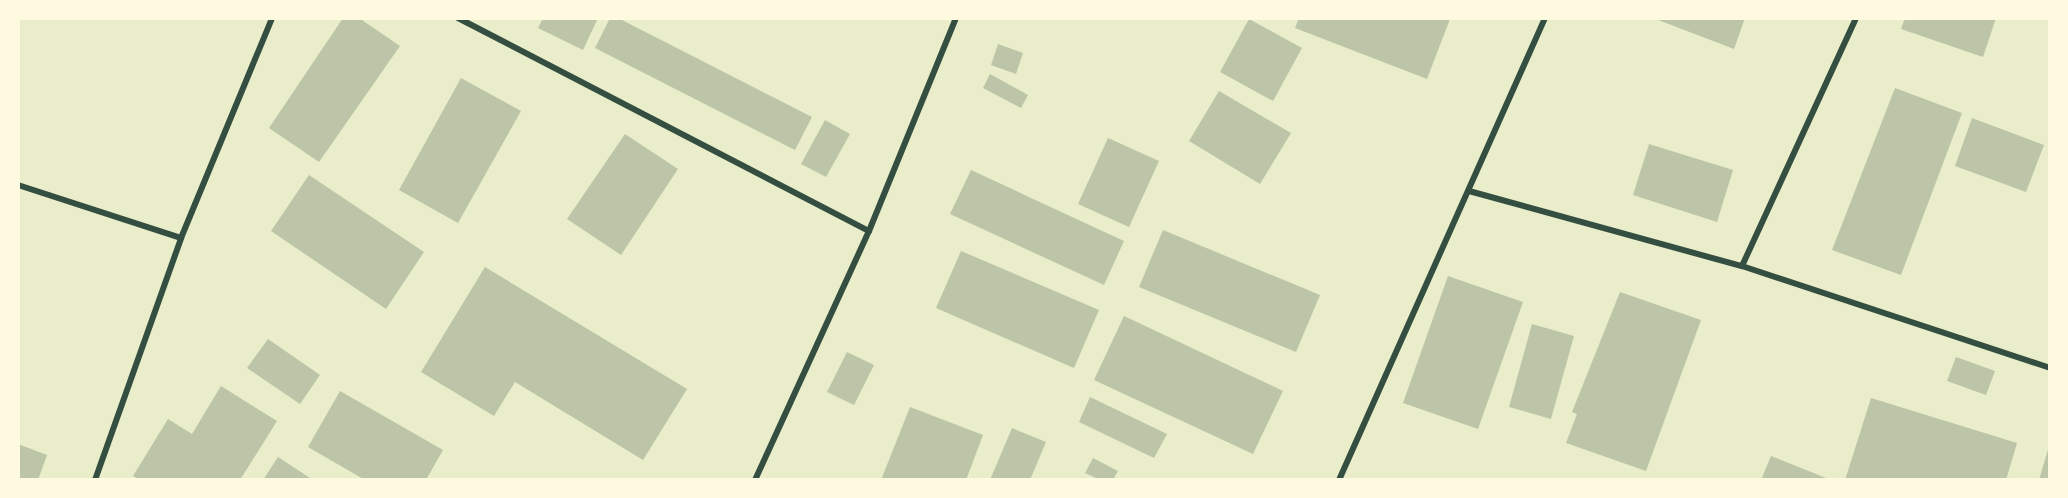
<!DOCTYPE html>
<html>
<head>
<meta charset="utf-8">
<style>
	body { margin:0 }
	#map { position:relative; width:2068px; height:498px; overflow:hidden; background:#e9edc9; font-family:Rubik,sans-serif }
	div>[style] { position:absolute }
	.building>* { inset:0; background:#bcc5a7 }
	.minor>* { height:6px; margin:-3px; padding:0 3px; transform-origin:3px; border-radius:3px; background:#344e41 }
	span { translate:-50% -50%; white-space:nowrap; text-align:center; line-height:1.15; -webkit-text-stroke:4.5px #fefae0; paint-order:stroke }
	.frame { position:absolute; inset:0; border:20px solid #fefae0; pointer-events:none }
</style>
</head>
<body>
<div id="map">
	<div class="building">
		<i style="clip-path:polygon(343px 18px,359px 18px,400px 46px,319px 162px,269px 128px)"></i>
		<i style="clip-path:polygon(543px 18px,598px 18px,583px 50px,538px 28px)"></i>
		<i style="clip-path:polygon(610px 18px,618px 18px,812px 117px,795px 150px,595px 48px)"></i>
		<i style="clip-path:polygon(1299px 18px,1448px 18px,1450px 19px,1427px 79px,1295px 28px)"></i>
		<i style="clip-path:polygon(1653px 18px,1745px 18px,1734px 49px)"></i>
		<i style="clip-path:polygon(1905px 18px,1996px 18px,1983px 57px,1901px 29px)"></i>
		<i style="clip-path:polygon(1249px 19px,1302px 48px,1273px 101px,1220px 72px)"></i>
		<i style="clip-path:polygon(998px 44px,1023px 53px,1016px 74px,991px 65px)"></i>
		<i style="clip-path:polygon(990px 74px,1028px 95px,1021px 108px,983px 88px)"></i>
		<i style="clip-path:polygon(461px 78px,521px 111px,458px 223px,399px 190px)"></i>
		<i style="clip-path:polygon(1895px 88px,1962px 113px,1901px 275px,1832px 250px)"></i>
		<i style="clip-path:polygon(1219px 91px,1291px 133px,1260px 184px,1189px 141px)"></i>
		<i style="clip-path:polygon(1972px 118px,2044px 145px,2026px 192px,1955px 166px)"></i>
		<i style="clip-path:polygon(825px 120px,850px 134px,826px 177px,801px 164px)"></i>
		<i style="clip-path:polygon(625px 134px,678px 169px,621px 255px,567px 219px)"></i>
		<i style="clip-path:polygon(1108px 138px,1159px 161px,1129px 227px,1078px 204px)"></i>
		<i style="clip-path:polygon(1649px 144px,1733px 170px,1717px 222px,1633px 195px)"></i>
		<i style="clip-path:polygon(971px 170px,1124px 241px,1104px 285px,950px 214px)"></i>
		<i style="clip-path:polygon(309px 175px,424px 252px,386px 309px,271px 231px)"></i>
		<i style="clip-path:polygon(1163px 230px,1320px 295px,1296px 352px,1139px 287px)"></i>
		<i style="clip-path:polygon(961px 251px,1099px 310px,1074px 368px,936px 308px)"></i>
		<i style="clip-path:polygon(485px 267px,687px 389px,643px 460px,515px 382px,494px 416px,421px 372px)"></i>
		<i style="clip-path:polygon(1448px 276px,1523px 302px,1478px 429px,1403px 403px)"></i>
		<i style="clip-path:polygon(1620px 292px,1701px 320px,1646px 471px,1566px 443px,1577px 414px,1572px 412px)"></i>
		<i style="clip-path:polygon(1124px 316px,1283px 391px,1253px 454px,1094px 380px)"></i>
		<i style="clip-path:polygon(1532px 324px,1574px 336px,1551px 419px,1509px 407px)"></i>
		<i style="clip-path:polygon(268px 339px,320px 375px,300px 404px,247px 368px)"></i>
		<i style="clip-path:polygon(847px 352px,874px 365px,854px 405px,827px 392px)"></i>
		<i style="clip-path:polygon(1956px 357px,1995px 371px,1986px 395px,1947px 381px)"></i>
		<i style="clip-path:polygon(221px 386px,277px 421px,240px 480px,140px 480px,133px 476px,168px 419px,192px 434px)"></i>
		<i style="clip-path:polygon(340px 391px,443px 450px,426px 480px,365px 480px,308px 447px)"></i>
		<i style="clip-path:polygon(1090px 397px,1167px 434px,1154px 458px,1079px 422px)"></i>
		<i style="clip-path:polygon(1871px 398px,2017px 443px,2006px 480px,1845px 480px)"></i>
		<i style="clip-path:polygon(910px 407px,983px 435px,966px 480px,881px 480px)"></i>
		<i style="clip-path:polygon(1012px 428px,1046px 442px,1030px 480px,990px 480px)"></i>
		<i style="clip-path:polygon(18px 444px,47px 455px,38px 480px,18px 480px)"></i>
		<i style="clip-path:polygon(2049px 446px,2050px 480px,2039px 480px)"></i>
		<i style="clip-path:polygon(1771px 456px,1831px 480px,1761px 480px)"></i>
		<i style="clip-path:polygon(278px 457px,313px 480px,263px 480px)"></i>
		<i style="clip-path:polygon(1093px 458px,1118px 471px,1113px 480px,1100px 480px,1085px 473px)"></i>
	</div>
	<div class="minor">
		<i style="left:458px;top:18px;width:463px;rotate:27.4deg"></i>
		<i style="left:18px;top:185px;width:171px;rotate:18deg"></i>
		<i style="left:1469px;top:191px;width:283px;rotate:15.4deg"></i>
		<i style="left:1742px;top:266px;width:324px;rotate:18.3deg"></i>
		<i style="left:1742px;top:266px;width:273px;rotate:-65.3deg"></i>
		<i style="left:95px;top:480px;width:257px;rotate:-70.4deg"></i>
		<i style="left:181px;top:238px;width:238px;rotate:-67.5deg"></i>
		<i style="left:755px;top:480px;width:274px;rotate:-65.4deg"></i>
		<i style="left:869px;top:231px;width:230px;rotate:-67.8deg"></i>
		<i style="left:1339px;top:480px;width:506px;rotate:-65.97deg"></i>
	</div>
	<div class="frame"></div>
</div>
</body>
</html>
